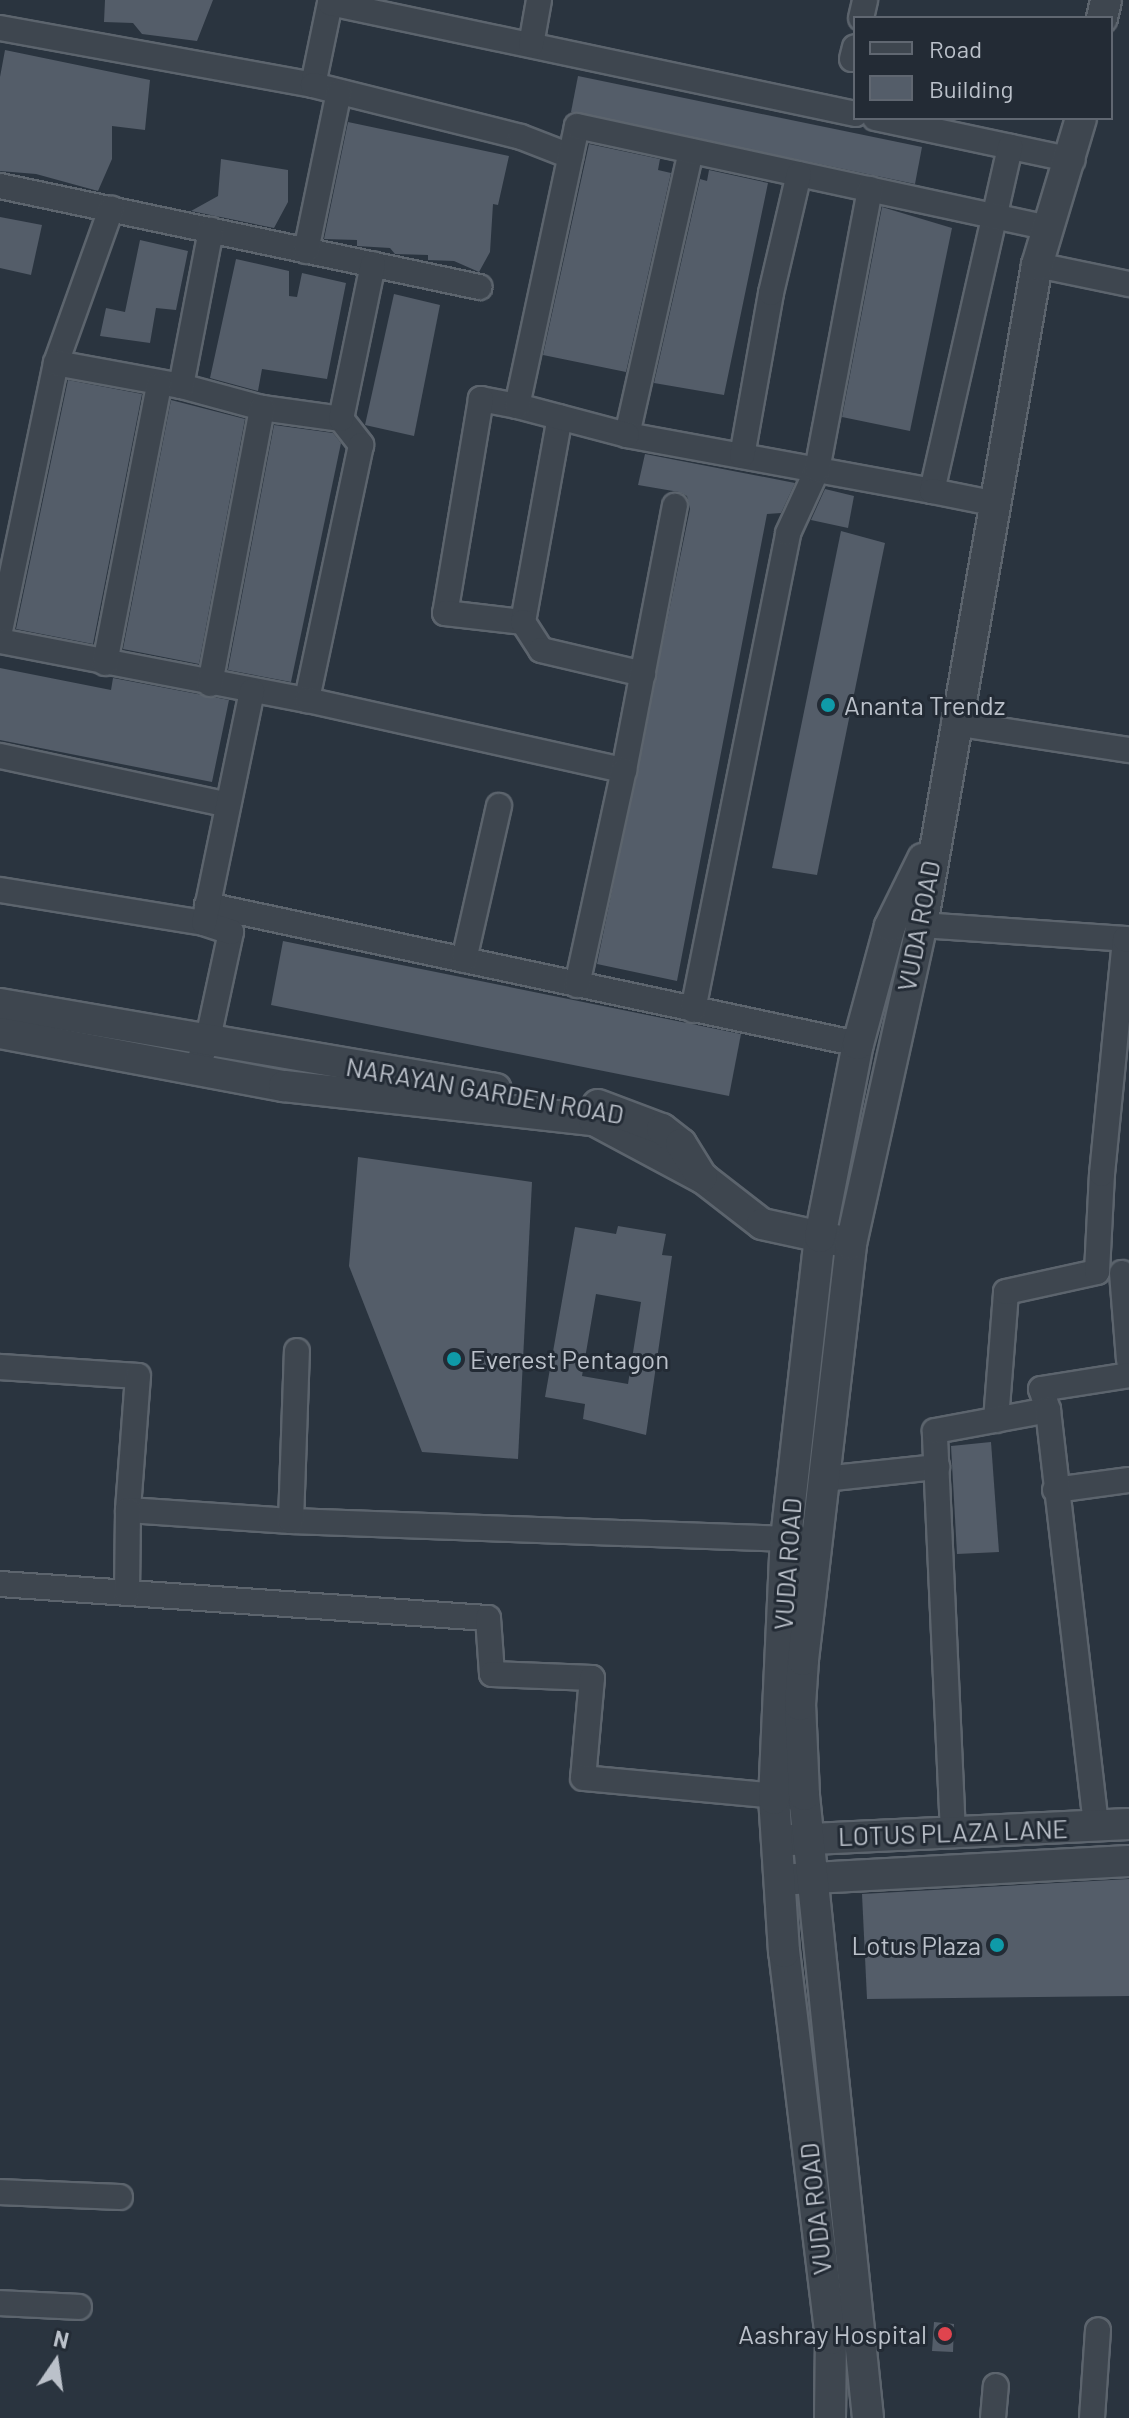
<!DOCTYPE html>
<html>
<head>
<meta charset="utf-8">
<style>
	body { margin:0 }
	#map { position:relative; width:1129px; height:2418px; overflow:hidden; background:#2a343f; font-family:Barlow,sans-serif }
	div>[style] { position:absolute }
	.building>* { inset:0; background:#545d69 }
	.roads { filter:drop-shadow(2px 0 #5c646d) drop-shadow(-2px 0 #5c646d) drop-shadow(0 2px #5c646d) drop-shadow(0 -2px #5c646d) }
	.minor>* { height:24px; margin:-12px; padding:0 12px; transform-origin:12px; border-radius:12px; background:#3e464f }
	.tertiary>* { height:30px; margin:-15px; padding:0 15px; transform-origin:15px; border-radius:15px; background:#3e464f }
	.dots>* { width:22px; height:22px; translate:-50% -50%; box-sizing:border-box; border:4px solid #232b35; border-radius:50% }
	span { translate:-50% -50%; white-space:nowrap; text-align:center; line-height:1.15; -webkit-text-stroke:6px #232b35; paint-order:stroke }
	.poi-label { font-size:26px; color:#bbc1ca }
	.left { translate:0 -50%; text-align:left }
	.right { translate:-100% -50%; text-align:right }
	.street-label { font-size:26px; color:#bbc1ca }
	.legend { position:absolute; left:853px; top:16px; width:260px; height:104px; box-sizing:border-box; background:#232b35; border:2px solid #606771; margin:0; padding:10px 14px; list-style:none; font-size:24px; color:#bbc1ca }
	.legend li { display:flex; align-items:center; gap:16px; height:40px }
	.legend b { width:40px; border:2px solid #606771 }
	.north { position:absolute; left:16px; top:2322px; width:80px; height:80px; -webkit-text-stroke:6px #232b35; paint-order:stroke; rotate:13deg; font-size:22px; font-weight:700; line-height:32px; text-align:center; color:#bbc1ca }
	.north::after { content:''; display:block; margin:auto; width:28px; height:36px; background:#bbc1ca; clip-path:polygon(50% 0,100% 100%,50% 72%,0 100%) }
</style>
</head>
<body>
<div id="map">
	<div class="building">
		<i style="clip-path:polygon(105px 0,213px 0,197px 41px,142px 34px,133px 23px,104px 22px)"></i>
		<i style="clip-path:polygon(5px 50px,150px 80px,145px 130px,112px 126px,112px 159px,98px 191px,36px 174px,0 171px,0 77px)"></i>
		<i style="clip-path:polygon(578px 76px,922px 147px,915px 184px,571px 112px)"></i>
		<i style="clip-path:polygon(348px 122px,509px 156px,498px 205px,493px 204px,490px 252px,479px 272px,454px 261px,428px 260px,428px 255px,395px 254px,390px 248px,357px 246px,357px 240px,324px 239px)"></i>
		<i style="clip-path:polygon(589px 144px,660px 159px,658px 170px,671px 173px,626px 372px,543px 355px)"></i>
		<i style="clip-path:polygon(221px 159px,288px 170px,288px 202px,274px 228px,191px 211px,218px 196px)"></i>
		<i style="clip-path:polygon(709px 170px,768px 183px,724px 395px,654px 383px,700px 179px,707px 181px)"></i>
		<i style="clip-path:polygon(882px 207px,952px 228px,910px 431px,842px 417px)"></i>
		<i style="clip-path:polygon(0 217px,42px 225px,31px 275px,0 268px)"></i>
		<i style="clip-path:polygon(140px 240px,188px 251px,176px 310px,156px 308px,150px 343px,100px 336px,106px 308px,125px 312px)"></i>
		<i style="clip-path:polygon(236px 259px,289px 271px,289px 296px,297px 297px,302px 273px,346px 283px,327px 379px,262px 369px,258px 391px,210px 378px)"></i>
		<i style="clip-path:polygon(394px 294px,440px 305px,414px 436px,365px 425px)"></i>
		<i style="clip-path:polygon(68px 380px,142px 394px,93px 644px,16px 629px)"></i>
		<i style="clip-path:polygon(171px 400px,245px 419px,199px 664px,123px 649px)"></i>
		<i style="clip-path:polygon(274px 425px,333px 433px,341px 443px,291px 682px,228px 670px)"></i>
		<i style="clip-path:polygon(645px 454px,795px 483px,781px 513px,767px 514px,677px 981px,597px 964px,690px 509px,687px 496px,679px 492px,638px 485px)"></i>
		<i style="clip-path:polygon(825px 489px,854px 496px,848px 528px,811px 520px)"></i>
		<i style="clip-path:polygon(841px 531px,885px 543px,817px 875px,772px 868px)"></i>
		<i style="clip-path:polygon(0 668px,111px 690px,113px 678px,229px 700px,212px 782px,0 740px)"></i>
		<i style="clip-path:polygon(283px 941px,741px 1034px,729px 1096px,271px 1005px)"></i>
		<i style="clip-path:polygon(358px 1157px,532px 1182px,518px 1459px,422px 1452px,349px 1266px)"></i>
		<i style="clip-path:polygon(evenodd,618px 1226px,666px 1234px,662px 1255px,672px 1256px,646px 1435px,583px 1419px,585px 1404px,545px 1397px,575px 1227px,616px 1234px,618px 1226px,596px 1294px,641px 1302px,628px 1384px,582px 1376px,596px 1294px)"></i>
		<i style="clip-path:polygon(991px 1442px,999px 1552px,957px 1554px,951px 1446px)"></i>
		<i style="clip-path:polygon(1129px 1879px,1129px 1996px,867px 1999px,862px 1894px)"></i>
		<i style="clip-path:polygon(934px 2322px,954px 2324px,953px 2352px,932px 2351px)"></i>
	</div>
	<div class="roads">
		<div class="minor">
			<i style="left:861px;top:18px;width:18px;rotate:-77deg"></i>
			<i style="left:0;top:28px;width:318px;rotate:10.3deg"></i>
			<i style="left:313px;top:85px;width:84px;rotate:-78.3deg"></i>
			<i style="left:330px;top:3px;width:537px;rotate:11.94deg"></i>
			<i style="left:531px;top:45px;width:46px;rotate:-79.9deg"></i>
			<i style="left:852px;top:59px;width:12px;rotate:-76deg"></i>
			<i style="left:313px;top:85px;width:214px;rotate:14deg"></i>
			<i style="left:521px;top:137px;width:53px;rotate:21.2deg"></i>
			<i style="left:875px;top:118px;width:202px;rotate:12deg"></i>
			<i style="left:691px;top:151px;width:291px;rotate:102.7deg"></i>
			<i style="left:627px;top:435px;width:310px;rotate:10.4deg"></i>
			<i style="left:932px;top:491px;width:353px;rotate:-77.2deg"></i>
			<i style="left:0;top:186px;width:490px;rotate:11.9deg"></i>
			<i style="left:306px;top:251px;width:162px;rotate:-78.3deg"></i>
			<i style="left:1037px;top:265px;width:94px;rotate:11.7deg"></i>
			<i style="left:56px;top:363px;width:164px;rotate:-70.3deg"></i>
			<i style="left:181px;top:386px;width:84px;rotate:15.2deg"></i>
			<i style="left:262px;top:408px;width:80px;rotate:7.9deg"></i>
			<i style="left:341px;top:419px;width:33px;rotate:52deg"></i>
			<i style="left:361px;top:445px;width:261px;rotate:102deg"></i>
			<i style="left:517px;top:406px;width:37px;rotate:-169deg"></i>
			<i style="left:481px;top:399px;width:217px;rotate:99.5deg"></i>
			<i style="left:445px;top:613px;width:79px;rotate:6.6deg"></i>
			<i style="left:523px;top:622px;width:208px;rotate:-79.8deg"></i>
			<i style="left:341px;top:419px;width:158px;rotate:-78.3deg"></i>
			<i style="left:627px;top:435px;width:114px;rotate:-165.2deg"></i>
			<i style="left:517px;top:406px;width:286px;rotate:-77.9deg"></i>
			<i style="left:577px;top:126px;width:482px;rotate:12.2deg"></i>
			<i style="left:742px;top:456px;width:166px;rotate:-79.9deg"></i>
			<i style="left:771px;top:293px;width:122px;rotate:-76.8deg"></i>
			<i style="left:932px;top:491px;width:61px;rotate:11.3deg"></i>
			<i style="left:523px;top:622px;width:33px;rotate:57deg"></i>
			<i style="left:541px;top:650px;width:105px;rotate:13.2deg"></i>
			<i style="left:0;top:631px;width:274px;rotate:-78.2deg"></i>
			<i style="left:56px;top:363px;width:127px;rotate:10.4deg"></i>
			<i style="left:181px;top:386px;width:159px;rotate:-79.1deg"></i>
			<i style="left:0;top:641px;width:313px;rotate:10.9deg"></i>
			<i style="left:307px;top:700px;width:325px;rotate:12.5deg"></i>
			<i style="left:624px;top:770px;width:269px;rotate:-79.1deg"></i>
			<i style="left:105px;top:663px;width:283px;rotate:-79deg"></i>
			<i style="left:210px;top:684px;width:281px;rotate:-79.3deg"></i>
			<i style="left:954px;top:723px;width:177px;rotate:8.8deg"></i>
			<i style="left:0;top:756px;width:233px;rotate:12.1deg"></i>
			<i style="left:0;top:890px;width:207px;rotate:9.2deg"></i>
			<i style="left:207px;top:905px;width:666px;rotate:12.05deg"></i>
			<i style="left:922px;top:925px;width:203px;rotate:3.9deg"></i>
			<i style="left:464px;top:960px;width:158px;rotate:-77.2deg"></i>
			<i style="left:577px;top:985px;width:220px;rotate:-77.7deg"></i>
			<i style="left:693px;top:1010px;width:486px;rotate:-78.7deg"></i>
			<i style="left:788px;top:533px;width:69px;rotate:-65.3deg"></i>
			<i style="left:817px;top:470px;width:286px;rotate:-79.3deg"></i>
			<i style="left:195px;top:1069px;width:29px;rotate:-65deg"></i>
			<i style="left:207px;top:1043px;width:114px;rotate:-77.8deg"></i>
			<i style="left:231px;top:932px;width:28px;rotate:-162deg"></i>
			<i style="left:204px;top:923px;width:237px;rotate:-78.3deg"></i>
			<i style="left:1122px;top:1273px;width:87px;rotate:85.4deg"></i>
			<i style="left:0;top:1367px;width:138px;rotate:3.7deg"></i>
			<i style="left:138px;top:1376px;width:134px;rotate:94.3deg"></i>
			<i style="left:128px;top:1510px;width:163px;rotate:3.9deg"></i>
			<i style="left:291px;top:1521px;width:526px;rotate:2.07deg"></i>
			<i style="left:1048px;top:1410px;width:22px;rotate:-108deg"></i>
			<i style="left:1041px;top:1389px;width:89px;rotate:-9deg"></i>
			<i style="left:996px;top:1420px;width:128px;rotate:-85.5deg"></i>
			<i style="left:1006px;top:1292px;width:93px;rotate:-12.4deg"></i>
			<i style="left:1097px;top:1272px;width:98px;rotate:-87.1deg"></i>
			<i style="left:1102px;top:1174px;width:236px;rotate:-84.4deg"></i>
			<i style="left:1125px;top:939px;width:4px;rotate:14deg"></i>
			<i style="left:824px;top:1479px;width:114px;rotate:-6.1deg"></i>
			<i style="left:1055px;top:1490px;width:75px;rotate:-7.7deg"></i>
			<i style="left:291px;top:1521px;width:170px;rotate:-88deg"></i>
			<i style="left:0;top:1584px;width:489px;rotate:4deg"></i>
			<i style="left:488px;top:1618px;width:56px;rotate:85.9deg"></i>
			<i style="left:492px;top:1674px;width:100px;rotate:2.3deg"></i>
			<i style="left:592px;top:1678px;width:100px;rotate:95.1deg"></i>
			<i style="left:583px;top:1778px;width:207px;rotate:5.3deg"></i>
			<i style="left:127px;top:1593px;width:83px;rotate:-89.3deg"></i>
			<i style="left:953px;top:1833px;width:402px;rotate:-92.6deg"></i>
			<i style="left:935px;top:1431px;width:115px;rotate:-10.5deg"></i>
			<i style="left:1048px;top:1410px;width:419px;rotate:83.4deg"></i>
			<i style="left:0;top:2192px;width:120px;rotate:2.4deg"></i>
			<i style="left:0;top:2303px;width:79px;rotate:2.9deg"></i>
			<i style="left:993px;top:2418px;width:32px;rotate:-85deg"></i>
			<i style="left:1092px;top:2418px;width:88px;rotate:-86.1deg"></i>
		</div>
		<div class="tertiary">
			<i style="left:1102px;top:18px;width:18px;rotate:-77deg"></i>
			<i style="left:0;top:1004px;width:503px;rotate:9.72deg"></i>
			<i style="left:0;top:1033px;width:289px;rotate:10.6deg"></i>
			<i style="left:284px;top:1086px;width:312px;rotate:6.3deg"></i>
			<i style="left:594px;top:1120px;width:125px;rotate:28.2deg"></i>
			<i style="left:704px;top:1179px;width:73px;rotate:37.8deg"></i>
			<i style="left:762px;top:1224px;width:79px;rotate:12.4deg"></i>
			<i style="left:598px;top:1105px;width:68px;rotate:20.6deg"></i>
			<i style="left:662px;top:1129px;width:24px;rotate:38deg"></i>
			<i style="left:681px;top:1144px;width:39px;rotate:58deg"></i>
			<i style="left:791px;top:1840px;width:338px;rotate:-2.7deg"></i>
			<i style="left:795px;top:1879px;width:334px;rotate:-3.1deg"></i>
			<i style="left:830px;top:2418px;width:79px;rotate:-89.3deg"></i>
			<i style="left:831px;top:2339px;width:390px;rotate:-96.9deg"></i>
			<i style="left:784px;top:1952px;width:153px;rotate:-93.7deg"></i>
			<i style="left:774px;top:1799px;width:260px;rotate:-87.4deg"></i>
			<i style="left:786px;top:1539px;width:304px;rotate:-83.6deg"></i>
			<i style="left:820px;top:1237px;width:197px;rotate:-78.9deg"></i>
			<i style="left:858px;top:1044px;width:122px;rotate:-74.8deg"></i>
			<i style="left:890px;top:926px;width:75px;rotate:-63.8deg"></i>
			<i style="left:868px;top:2418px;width:626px;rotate:-95.87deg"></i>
			<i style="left:804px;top:1795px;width:90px;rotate:-92.5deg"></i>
			<i style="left:800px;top:1705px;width:45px;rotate:-86.2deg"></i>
			<i style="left:803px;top:1660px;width:419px;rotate:-83.4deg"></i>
			<i style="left:851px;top:1244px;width:327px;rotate:-77.5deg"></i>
			<i style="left:922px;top:925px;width:670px;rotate:-80.12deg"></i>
			<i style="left:1037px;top:265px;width:153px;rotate:-73.3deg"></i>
		</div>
	</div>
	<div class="dots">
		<i style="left:828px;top:705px;background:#0f9aa8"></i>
		<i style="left:454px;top:1359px;background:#0f9aa8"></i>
		<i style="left:997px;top:1945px;background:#0f9aa8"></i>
		<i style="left:945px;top:2334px;background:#e0444e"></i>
	</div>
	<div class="poi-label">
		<span class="left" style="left:844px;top:705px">Ananta Trendz</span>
		<span class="left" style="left:470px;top:1359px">Everest Pentagon</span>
		<span class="right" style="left:981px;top:1945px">Lotus Plaza</span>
		<span class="right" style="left:927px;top:2334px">Aashray Hospital</span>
	</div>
	<div class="street-label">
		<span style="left:918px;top:926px;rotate:-79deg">VUDA ROAD</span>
		<span style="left:485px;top:1090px;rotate:10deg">NARAYAN GARDEN ROAD</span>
		<span style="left:787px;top:1564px;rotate:-86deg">VUDA ROAD</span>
		<span style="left:953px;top:1832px;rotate:-2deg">LOTUS PLAZA LANE</span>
		<span style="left:815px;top:2209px;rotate:-96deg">VUDA ROAD</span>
	</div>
	<ul class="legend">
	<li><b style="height:10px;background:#3e464f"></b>Road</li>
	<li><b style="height:22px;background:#545d69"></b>Building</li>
	</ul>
	<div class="north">N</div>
</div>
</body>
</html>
